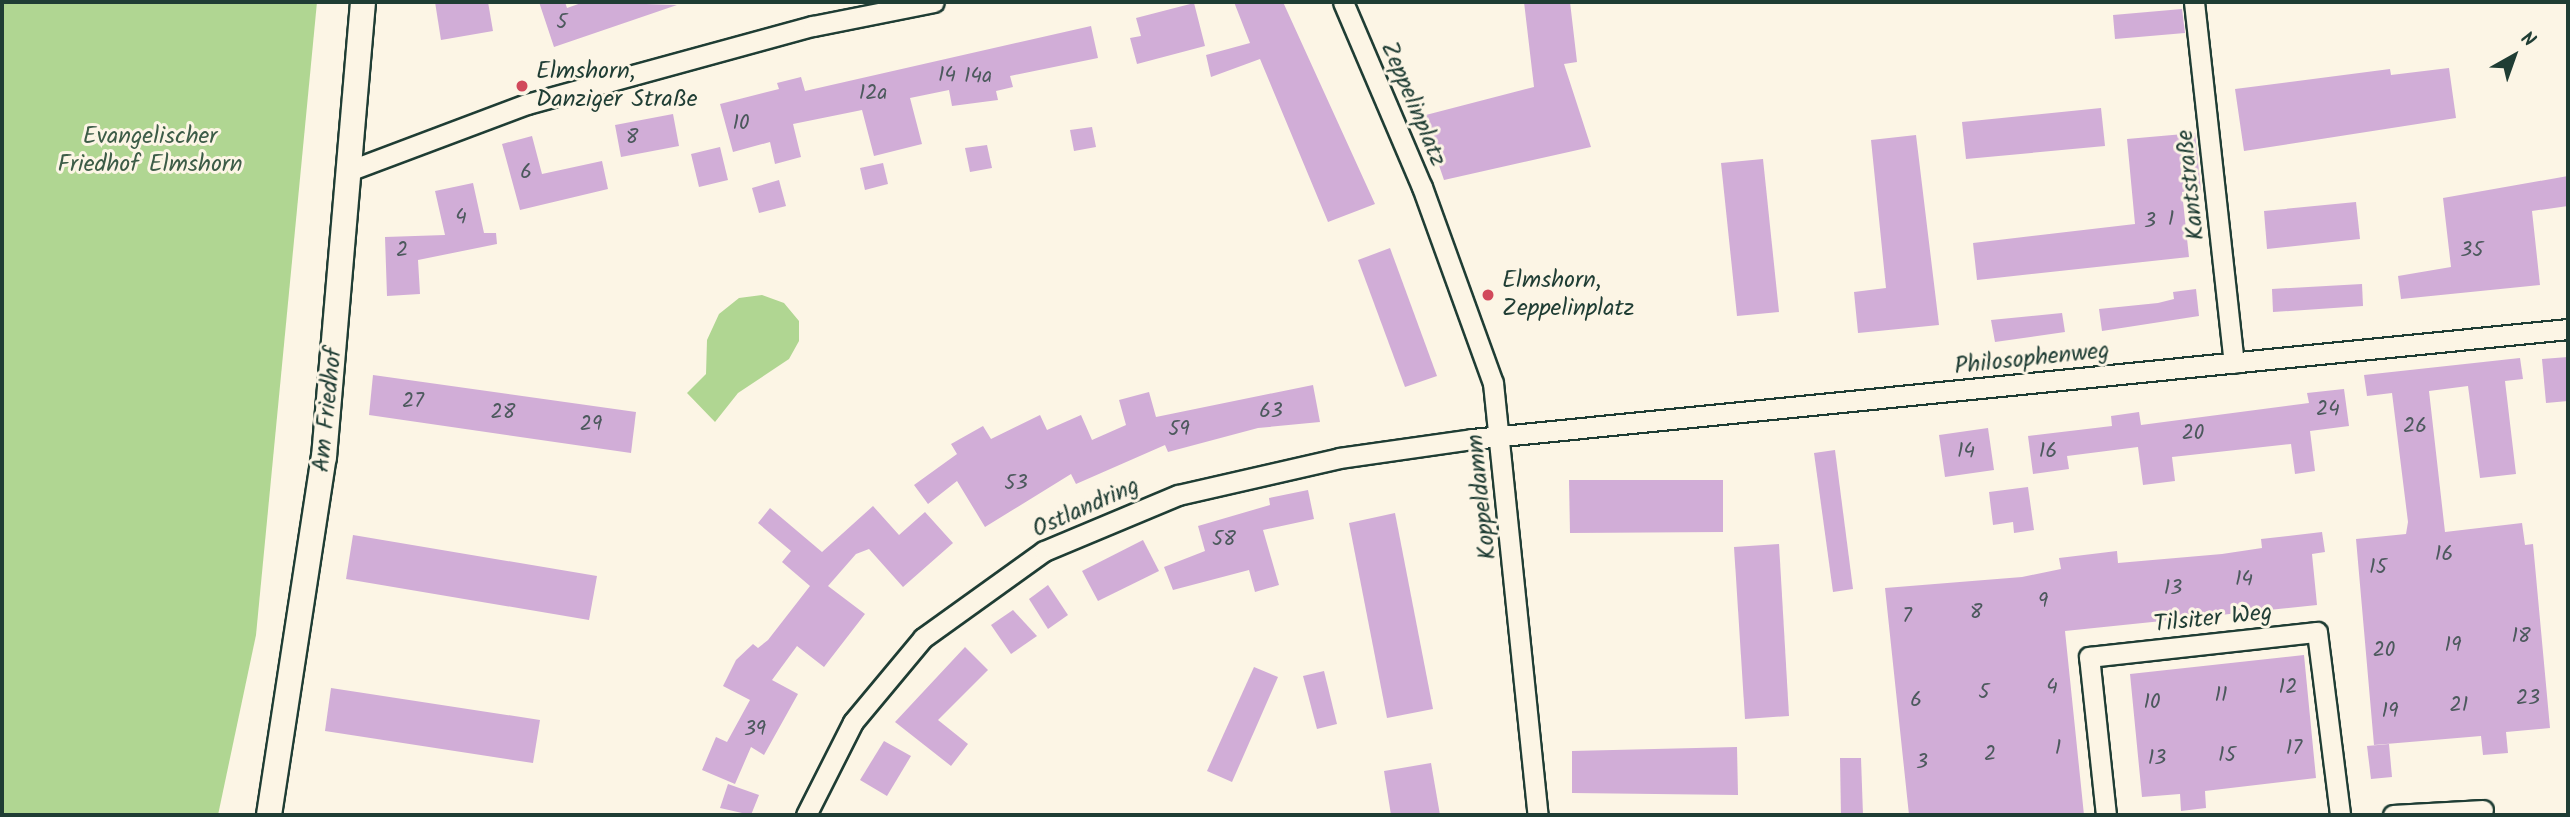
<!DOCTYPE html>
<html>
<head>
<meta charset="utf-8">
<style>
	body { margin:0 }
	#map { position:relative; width:2570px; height:817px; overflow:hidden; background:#fcf5e5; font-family:Kalam,sans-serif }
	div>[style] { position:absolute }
	.green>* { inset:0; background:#b0d692 }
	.building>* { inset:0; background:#d1add7 }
	.roads { filter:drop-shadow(2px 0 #1f3d34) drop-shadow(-2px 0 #1f3d34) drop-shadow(0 2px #1f3d34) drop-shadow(0 -2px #1f3d34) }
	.minor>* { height:19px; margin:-9.5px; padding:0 9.5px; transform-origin:9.5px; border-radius:9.5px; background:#fcf5e5 }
	.tertiary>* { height:24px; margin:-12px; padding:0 12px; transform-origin:12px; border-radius:12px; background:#fcf5e5 }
	.dots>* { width:19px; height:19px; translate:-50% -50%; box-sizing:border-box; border:4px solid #fcf5e5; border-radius:50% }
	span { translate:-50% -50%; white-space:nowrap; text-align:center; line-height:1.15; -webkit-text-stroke:6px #fcf5e5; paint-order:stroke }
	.number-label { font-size:21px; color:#4c595d }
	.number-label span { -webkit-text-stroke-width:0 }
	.poi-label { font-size:24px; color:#1f3d34 }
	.left { translate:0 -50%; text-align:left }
	.street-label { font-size:24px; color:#1f3d34 }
	.park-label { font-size:24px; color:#3c5c47 }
	.frame { position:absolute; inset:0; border:4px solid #1f3d34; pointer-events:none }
	.north { position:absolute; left:2479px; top:21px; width:70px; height:70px; -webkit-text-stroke:5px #fcf5e5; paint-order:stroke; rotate:40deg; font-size:19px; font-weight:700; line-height:28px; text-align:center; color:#1f3d34 }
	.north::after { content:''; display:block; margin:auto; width:24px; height:32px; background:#1f3d34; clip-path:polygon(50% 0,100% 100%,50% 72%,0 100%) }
</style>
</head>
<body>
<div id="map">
	<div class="green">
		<i style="clip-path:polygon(2px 2px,317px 2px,256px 635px,218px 815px,2px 815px)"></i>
		<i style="clip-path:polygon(762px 295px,784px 303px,799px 321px,799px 341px,789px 359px,738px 393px,715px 422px,687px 393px,706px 374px,707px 340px,719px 314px,739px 298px)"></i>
	</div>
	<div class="building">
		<i style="clip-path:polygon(435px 2px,488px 2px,493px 31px,441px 40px)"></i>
		<i style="clip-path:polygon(539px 2px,565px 2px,567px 8px,584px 2px,677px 5px,554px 47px)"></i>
		<i style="clip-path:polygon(1234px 2px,1283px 2px,1375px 204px,1328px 222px,1260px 59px,1211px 77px,1206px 55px,1250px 43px)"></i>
		<i style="clip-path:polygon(1524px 2px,1570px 2px,1577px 62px,1564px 64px,1591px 147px,1444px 180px,1422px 116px,1534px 87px)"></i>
		<i style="clip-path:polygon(1194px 3px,1205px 46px,1137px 64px,1130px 38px,1141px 36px,1136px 18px)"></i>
		<i style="clip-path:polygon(2182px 9px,2185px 33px,2115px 39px,2113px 15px)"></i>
		<i style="clip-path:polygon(1091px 26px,1098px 58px,1010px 76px,1013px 87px,996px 91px,998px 100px,952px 106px,949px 90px,910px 98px,922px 144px,874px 156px,862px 110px,793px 124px,801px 157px,775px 164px,770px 142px,733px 152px,720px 104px,779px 89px,777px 83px,801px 77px,805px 91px)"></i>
		<i style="clip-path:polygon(2449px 68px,2456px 118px,2244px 151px,2235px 89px,2390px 69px,2391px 75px)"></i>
		<i style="clip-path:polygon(2101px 108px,2105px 146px,1966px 159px,1962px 122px)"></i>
		<i style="clip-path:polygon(673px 114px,679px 146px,621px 157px,615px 125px)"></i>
		<i style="clip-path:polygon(1092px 127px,1096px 147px,1074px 151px,1070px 130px)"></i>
		<i style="clip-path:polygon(2195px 133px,2201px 190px,2182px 192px,2189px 257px,1977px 280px,1973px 243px,2135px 224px,2127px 139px)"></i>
		<i style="clip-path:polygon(1916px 135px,1939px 325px,1858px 333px,1854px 292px,1886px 288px,1871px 140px)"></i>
		<i style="clip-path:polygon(532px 136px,542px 174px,602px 161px,608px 189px,520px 210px,502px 144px)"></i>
		<i style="clip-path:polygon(987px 145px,992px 168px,970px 172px,965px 148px)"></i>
		<i style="clip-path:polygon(720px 147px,728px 180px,699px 187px,691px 154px)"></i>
		<i style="clip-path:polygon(1763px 159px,1779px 312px,1737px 316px,1721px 163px)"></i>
		<i style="clip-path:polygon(883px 163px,888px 184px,865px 190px,860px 168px)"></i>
		<i style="clip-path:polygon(2568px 176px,2568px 206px,2532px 211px,2540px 285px,2401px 299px,2398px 276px,2451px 267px,2443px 198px)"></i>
		<i style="clip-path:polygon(779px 180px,786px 206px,759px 213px,752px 188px)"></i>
		<i style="clip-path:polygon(473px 183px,484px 233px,496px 233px,497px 244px,418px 260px,420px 294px,387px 296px,385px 237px,445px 235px,435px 191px)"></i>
		<i style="clip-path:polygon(2356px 202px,2360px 239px,2267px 249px,2264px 211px)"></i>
		<i style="clip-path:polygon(1390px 248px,1437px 376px,1405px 387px,1358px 260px)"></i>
		<i style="clip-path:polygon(2362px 284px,2363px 306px,2273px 312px,2272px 289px)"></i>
		<i style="clip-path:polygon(2196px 289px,2199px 316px,2102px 331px,2099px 309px,2158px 303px,2174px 299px,2173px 292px)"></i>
		<i style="clip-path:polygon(2062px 313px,2065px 332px,1995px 342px,1991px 320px)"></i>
		<i style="clip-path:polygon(2568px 357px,2568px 401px,2546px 403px,2542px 359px)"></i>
		<i style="clip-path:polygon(2520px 358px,2523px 379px,2505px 381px,2516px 474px,2480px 478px,2468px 386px,2429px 391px,2445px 532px,2522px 523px,2525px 545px,2533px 544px,2550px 728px,2506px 732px,2508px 753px,2483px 755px,2481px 736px,2374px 745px,2356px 539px,2406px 534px,2408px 522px,2392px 393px,2367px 396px,2364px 375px)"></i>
		<i style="clip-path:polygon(373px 375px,636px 412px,631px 453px,369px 415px)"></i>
		<i style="clip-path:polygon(1313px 385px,1320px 422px,1258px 428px,1168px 452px,1165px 445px,1076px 484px,1071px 474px,985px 527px,957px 481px,928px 504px,914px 485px,957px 454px,951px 444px,983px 426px,991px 439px,1040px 415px,1047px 430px,1081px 415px,1092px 440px,1126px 425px,1119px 400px,1149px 392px,1156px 417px)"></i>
		<i style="clip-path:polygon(2344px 389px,2349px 426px,2310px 431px,2315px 471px,2295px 474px,2291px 444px,2172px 457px,2175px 481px,2143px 485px,2138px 447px,2067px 456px,2069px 469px,2033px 474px,2028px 436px,2112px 426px,2111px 416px,2139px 412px,2141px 425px,2309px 403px,2307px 393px)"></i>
		<i style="clip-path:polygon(1988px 428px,1994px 470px,1945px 477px,1939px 435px)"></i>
		<i style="clip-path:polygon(1835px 450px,1853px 589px,1833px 592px,1814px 453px)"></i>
		<i style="clip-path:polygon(1569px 480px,1723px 480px,1723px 532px,1570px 533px)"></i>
		<i style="clip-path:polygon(2028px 487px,2034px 530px,2014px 533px,2013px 522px,1993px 525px,1989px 492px)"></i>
		<i style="clip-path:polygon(1308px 490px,1314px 519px,1263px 530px,1279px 585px,1255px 592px,1249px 570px,1173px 590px,1164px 567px,1205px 551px,1198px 526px,1270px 505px,1269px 498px)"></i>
		<i style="clip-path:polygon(873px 506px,899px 535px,925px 512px,953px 543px,903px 587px,869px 549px,856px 554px,828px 586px,865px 614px,824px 667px,797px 646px,772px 680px,798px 694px,764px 755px,751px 747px,735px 784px,702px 770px,716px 737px,727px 742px,750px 700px,723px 686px,736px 660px,753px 644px,758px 648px,768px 640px,810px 586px,782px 562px,791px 551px,758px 523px,770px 508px,822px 552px)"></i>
		<i style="clip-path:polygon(1395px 513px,1433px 709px,1387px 718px,1349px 523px)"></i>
		<i style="clip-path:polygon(2322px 532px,2325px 552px,2312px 554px,2317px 605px,2065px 631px,2084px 815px,1909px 815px,1885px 588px,2022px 577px,2061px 569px,2059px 558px,2117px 551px,2118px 563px,2222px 554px,2262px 548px,2261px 539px)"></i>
		<i style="clip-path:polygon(353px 535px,597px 576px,589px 620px,346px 579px)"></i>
		<i style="clip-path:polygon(1143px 540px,1159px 571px,1098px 601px,1082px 571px)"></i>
		<i style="clip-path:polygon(1779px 544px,1789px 716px,1745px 719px,1734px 547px)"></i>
		<i style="clip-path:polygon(1048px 585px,1068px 615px,1048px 629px,1029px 599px)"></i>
		<i style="clip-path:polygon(1013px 610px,1037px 636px,1011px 654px,991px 625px)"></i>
		<i style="clip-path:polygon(965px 647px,988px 670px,938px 720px,968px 744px,951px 766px,895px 722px)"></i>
		<i style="clip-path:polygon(2304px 655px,2316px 778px,2205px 791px,2206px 808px,2181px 811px,2180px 794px,2142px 797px,2130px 674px)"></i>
		<i style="clip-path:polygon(1254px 667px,1278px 677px,1232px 782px,1207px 771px)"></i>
		<i style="clip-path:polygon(1324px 671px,1337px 724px,1317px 729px,1303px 676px)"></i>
		<i style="clip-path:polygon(331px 688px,540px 720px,533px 763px,325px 731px)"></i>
		<i style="clip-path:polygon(884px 741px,911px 756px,887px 796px,860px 780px)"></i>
		<i style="clip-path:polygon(2389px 744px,2392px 777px,2371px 779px,2367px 746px)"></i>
		<i style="clip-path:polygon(1737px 747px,1738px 795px,1572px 793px,1572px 751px)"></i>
		<i style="clip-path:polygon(1840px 758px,1861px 758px,1863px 815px,1841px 815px)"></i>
		<i style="clip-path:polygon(1431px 763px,1440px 815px,1391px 815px,1384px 771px)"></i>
		<i style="clip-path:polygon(728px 784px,759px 795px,751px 815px,720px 808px)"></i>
	</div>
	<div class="roads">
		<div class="minor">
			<i style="left:1343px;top:2px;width:201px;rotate:66.9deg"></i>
			<i style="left:1422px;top:187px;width:208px;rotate:70.1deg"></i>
			<i style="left:1493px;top:383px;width:434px;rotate:84.1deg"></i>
			<i style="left:2194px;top:2px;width:363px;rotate:83.7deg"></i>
			<i style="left:351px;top:170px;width:188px;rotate:-20.6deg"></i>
			<i style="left:527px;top:104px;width:296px;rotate:-15.3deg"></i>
			<i style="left:813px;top:26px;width:123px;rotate:-11.2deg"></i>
			<i style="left:806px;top:815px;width:104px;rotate:-63.2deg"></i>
			<i style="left:853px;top:722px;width:109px;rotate:-50.2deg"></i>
			<i style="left:923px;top:638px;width:149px;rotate:-35.7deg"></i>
			<i style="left:1044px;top:551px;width:145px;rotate:-22.7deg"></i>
			<i style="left:1178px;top:495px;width:165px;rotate:-12.9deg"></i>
			<i style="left:1339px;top:458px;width:134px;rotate:-8.1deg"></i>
			<i style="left:1472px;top:439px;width:1102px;rotate:-5.73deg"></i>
			<i style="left:2106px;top:815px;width:159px;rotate:-96.1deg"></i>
			<i style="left:2089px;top:657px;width:229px;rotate:-6.3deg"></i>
			<i style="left:2317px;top:632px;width:184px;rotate:82.8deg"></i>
			<i style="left:2393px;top:815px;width:90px;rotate:-3.2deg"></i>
		</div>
		<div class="tertiary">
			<i style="left:269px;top:815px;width:362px;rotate:-81.3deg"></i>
			<i style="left:324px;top:457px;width:457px;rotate:-85.1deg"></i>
		</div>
	</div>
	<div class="dots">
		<i style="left:522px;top:86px;background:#d1495b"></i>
		<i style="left:1488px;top:295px;background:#d1495b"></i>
	</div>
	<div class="number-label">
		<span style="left:562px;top:23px">5</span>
		<span style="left:947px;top:76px">14</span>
		<span style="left:978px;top:77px">14a</span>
		<span style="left:873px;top:94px">12a</span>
		<span style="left:741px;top:124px">10</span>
		<span style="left:632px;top:138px">8</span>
		<span style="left:526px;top:173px">6</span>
		<span style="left:461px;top:218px">4</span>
		<span style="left:2171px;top:220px">1</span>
		<span style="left:2150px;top:222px">3</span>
		<span style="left:402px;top:251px">2</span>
		<span style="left:2472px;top:251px">35</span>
		<span style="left:413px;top:402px">27</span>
		<span style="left:2328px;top:410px">24</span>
		<span style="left:1271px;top:412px">63</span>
		<span style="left:503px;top:413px">28</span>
		<span style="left:591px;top:425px">29</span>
		<span style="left:2415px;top:427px">26</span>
		<span style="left:1179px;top:430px">59</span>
		<span style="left:2193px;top:434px">20</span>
		<span style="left:1966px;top:452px">14</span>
		<span style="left:2048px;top:452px">16</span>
		<span style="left:1016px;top:484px">53</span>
		<span style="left:1224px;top:540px">58</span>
		<span style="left:2444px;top:555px">16</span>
		<span style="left:2378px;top:568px">15</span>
		<span style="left:2244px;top:580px">14</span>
		<span style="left:2173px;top:589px">13</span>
		<span style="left:2043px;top:602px">9</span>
		<span style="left:1976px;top:613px">8</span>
		<span style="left:1907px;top:617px">7</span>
		<span style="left:2521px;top:637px">18</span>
		<span style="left:2453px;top:646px">19</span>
		<span style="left:2384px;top:651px">20</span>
		<span style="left:2052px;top:688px">4</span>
		<span style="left:2288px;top:688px">12</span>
		<span style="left:1984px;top:693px">5</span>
		<span style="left:2221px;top:696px">11</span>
		<span style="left:2528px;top:699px">23</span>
		<span style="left:1916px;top:701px">6</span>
		<span style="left:2152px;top:703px">10</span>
		<span style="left:2459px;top:706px">21</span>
		<span style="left:2390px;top:712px">19</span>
		<span style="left:755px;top:730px">39</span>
		<span style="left:2058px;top:749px">1</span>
		<span style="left:2294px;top:749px">17</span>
		<span style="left:1990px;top:755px">2</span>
		<span style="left:2227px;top:756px">15</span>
		<span style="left:2157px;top:759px">13</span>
		<span style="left:1922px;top:763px">3</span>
	</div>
	<div class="poi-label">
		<span class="left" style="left:536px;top:86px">Elmshorn,<br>Danziger Straße</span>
		<span class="left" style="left:1502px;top:295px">Elmshorn,<br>Zeppelinplatz</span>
	</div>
	<div class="street-label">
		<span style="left:1413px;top:104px;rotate:67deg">Zeppelinplatz</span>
		<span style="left:2191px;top:185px;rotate:-96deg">Kantstraße</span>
		<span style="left:2032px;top:359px;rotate:-6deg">Philosophenweg</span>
		<span style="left:328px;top:410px;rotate:-84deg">Am Friedhof</span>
		<span style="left:1482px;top:497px;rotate:-96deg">Koppeldamm</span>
		<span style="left:1086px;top:508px;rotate:-24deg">Ostlandring</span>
		<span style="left:2213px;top:619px;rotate:-6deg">Tilsiter Weg</span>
	</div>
	<div class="park-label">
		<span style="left:150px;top:151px">Evangelischer<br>Friedhof Elmshorn</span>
	</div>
	<div class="frame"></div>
	<div class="north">N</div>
</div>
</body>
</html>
